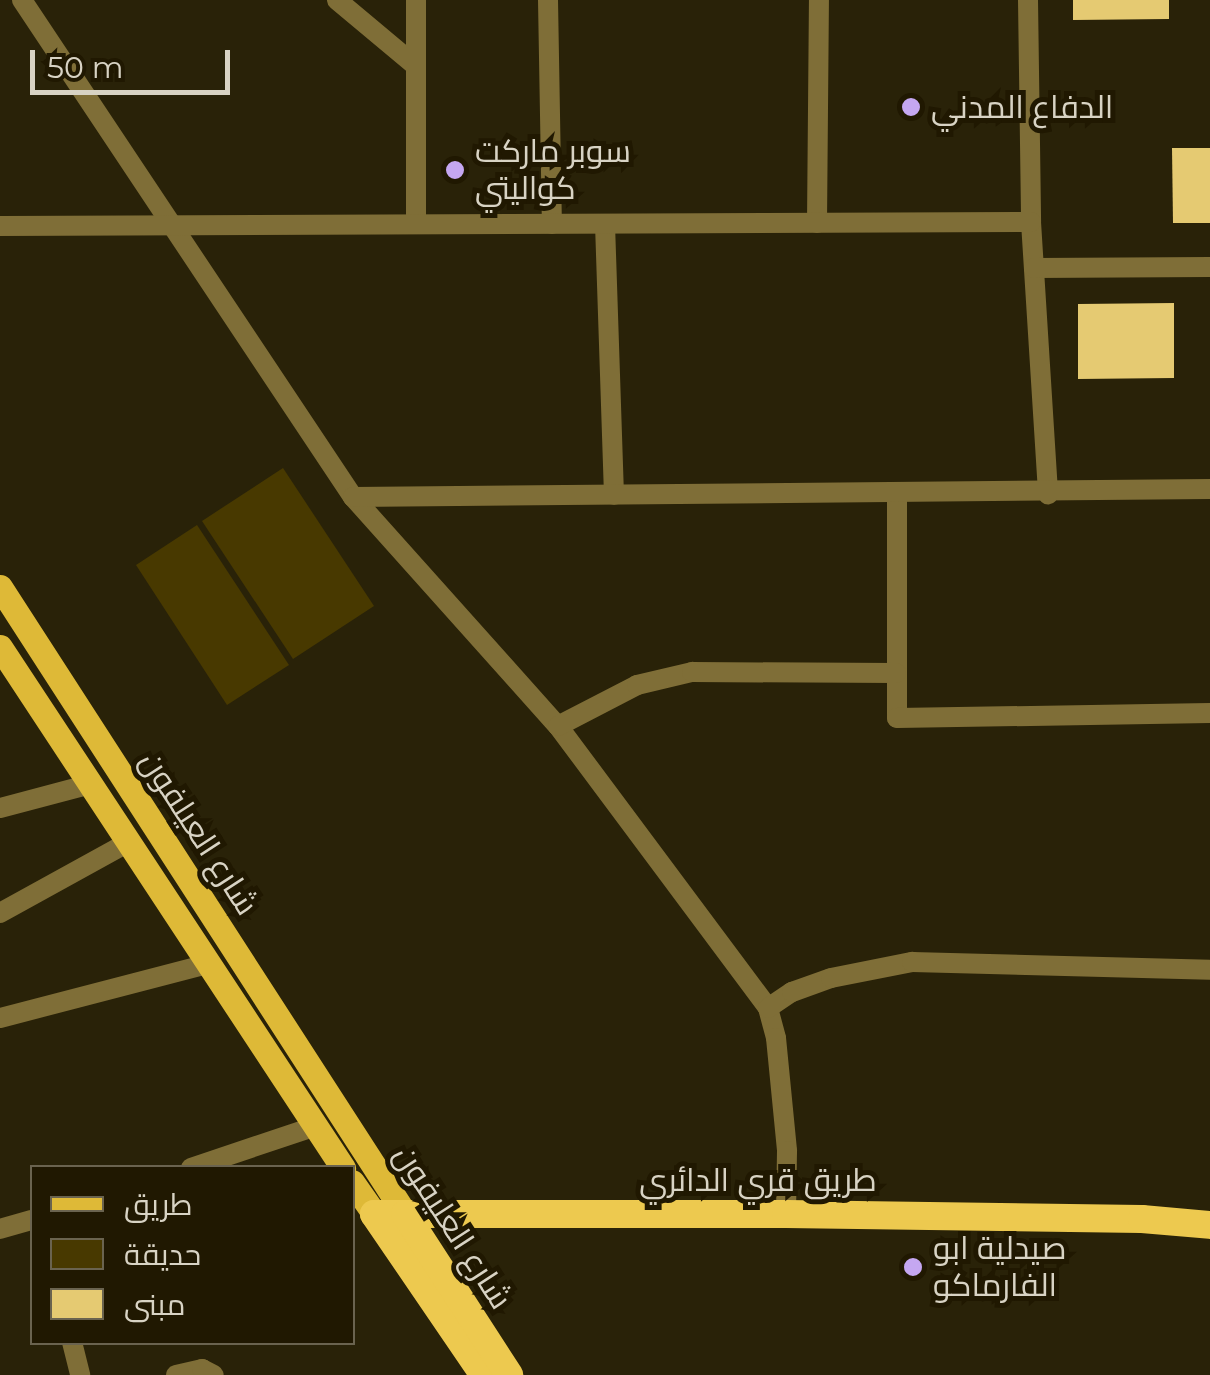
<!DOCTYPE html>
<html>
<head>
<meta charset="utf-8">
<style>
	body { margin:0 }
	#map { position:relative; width:1210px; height:1375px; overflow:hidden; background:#292208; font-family:Montserrat,Cairo,sans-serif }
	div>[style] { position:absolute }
	.green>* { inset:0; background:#483900 }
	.building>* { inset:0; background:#e5ca72 }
	.minor>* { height:20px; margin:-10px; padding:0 10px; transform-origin:10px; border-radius:10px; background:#7f6e37 }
	.primary>* { height:25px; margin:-12.5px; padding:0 12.5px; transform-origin:12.5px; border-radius:12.5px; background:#deb937 }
	.trunk>* { height:28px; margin:-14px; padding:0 14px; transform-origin:14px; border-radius:14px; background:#edc94f }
	.dots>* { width:28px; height:28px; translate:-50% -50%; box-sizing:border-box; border:5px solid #201801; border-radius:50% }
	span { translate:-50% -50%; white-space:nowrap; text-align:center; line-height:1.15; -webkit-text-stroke:10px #201801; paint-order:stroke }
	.poi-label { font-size:32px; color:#d8d3c4 }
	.left { translate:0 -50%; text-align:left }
	.street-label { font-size:32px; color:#d8d3c4 }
	.legend { position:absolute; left:30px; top:1165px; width:325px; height:180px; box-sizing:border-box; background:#201801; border:2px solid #6a634f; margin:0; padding:12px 18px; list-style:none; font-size:30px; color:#d8d3c4 }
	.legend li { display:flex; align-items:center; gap:20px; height:50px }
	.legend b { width:50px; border:2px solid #6a634f }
	.scale { position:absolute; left:30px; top:50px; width:200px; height:45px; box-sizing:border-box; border:5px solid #d8d3c4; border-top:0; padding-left:12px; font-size:30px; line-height:35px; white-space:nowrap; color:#d8d3c4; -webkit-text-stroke:8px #201801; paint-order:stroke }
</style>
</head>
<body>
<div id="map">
	<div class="green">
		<i style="clip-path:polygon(283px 468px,374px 606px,293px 659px,202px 521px)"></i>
		<i style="clip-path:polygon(197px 525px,289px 665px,227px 705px,136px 565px)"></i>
	</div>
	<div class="building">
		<i style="clip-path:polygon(1073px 0,1169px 0,1169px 19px,1073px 20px)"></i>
		<i style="clip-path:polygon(1172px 148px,1210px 148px,1210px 223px,1173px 223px)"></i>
		<i style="clip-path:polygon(1174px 303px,1174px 378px,1078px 379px,1078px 304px)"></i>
	</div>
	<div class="minor">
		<i style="left:22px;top:0;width:597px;rotate:56.34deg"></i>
		<i style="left:353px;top:497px;width:307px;rotate:48.2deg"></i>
		<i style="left:558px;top:726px;width:352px;rotate:53.3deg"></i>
		<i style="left:768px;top:1008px;width:31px;rotate:75deg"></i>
		<i style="left:776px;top:1038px;width:114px;rotate:84.4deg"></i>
		<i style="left:787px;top:1151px;width:63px;rotate:90.9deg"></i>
		<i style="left:337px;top:0;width:103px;rotate:39.9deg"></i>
		<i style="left:416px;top:0;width:224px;rotate:90deg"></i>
		<i style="left:548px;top:0;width:224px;rotate:89deg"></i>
		<i style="left:1028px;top:0;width:222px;rotate:89.2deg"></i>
		<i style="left:1031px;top:222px;width:273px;rotate:86.4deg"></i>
		<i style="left:817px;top:223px;width:223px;rotate:-89.5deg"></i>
		<i style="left:605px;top:224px;width:271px;rotate:88.1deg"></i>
		<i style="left:0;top:226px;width:1031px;rotate:-0.22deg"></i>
		<i style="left:1034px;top:268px;width:176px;rotate:-0.3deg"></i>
		<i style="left:897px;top:494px;width:224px;rotate:90deg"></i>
		<i style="left:897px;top:718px;width:313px;rotate:-0.9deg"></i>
		<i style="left:353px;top:497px;width:857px;rotate:-0.53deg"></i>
		<i style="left:558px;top:726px;width:89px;rotate:-27.4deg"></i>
		<i style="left:637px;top:685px;width:57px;rotate:-13.3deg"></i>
		<i style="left:692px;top:672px;width:204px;rotate:0.3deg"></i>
		<i style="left:0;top:808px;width:90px;rotate:-14.8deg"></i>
		<i style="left:0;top:913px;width:145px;rotate:-28.9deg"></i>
		<i style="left:768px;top:1008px;width:29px;rotate:-34deg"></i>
		<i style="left:792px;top:992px;width:41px;rotate:-19.7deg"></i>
		<i style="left:831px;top:978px;width:83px;rotate:-11.2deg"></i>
		<i style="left:912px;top:962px;width:298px;rotate:1.5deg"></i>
		<i style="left:0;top:1018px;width:215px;rotate:-14.6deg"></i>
		<i style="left:191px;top:1168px;width:132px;rotate:-18.6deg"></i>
		<i style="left:0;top:1229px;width:33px;rotate:-16deg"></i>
		<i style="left:72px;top:1342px;width:34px;rotate:76deg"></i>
		<i style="left:176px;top:1375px;width:27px;rotate:-13deg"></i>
		<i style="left:202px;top:1369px;width:13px;rotate:27deg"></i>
	</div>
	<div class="primary">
		<i style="left:0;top:587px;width:746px;rotate:57.14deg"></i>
		<i style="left:0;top:647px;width:624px;rotate:56.64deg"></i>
		<i style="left:352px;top:1182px;width:39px;rotate:55deg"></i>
	</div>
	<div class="trunk">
		<i style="left:374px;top:1214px;width:412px"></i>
		<i style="left:786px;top:1214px;width:356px;rotate:0.8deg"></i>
		<i style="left:1142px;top:1219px;width:68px;rotate:5deg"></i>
		<i style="left:374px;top:1214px;width:195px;rotate:55.7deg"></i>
		<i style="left:405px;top:1214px;width:192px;rotate:57.1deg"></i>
	</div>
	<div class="dots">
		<i style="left:911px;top:107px;background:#c5a7f1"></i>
		<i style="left:455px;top:170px;background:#c5a7f1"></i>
		<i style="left:913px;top:1267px;background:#c5a7f1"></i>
	</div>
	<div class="poi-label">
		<span class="left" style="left:931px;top:107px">الدفاع المدني</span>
		<span class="left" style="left:475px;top:170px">سوبر ماركت<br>كواليتي</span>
		<span class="left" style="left:933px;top:1267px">صيدلية ابو<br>الفارماكو</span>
	</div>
	<div class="street-label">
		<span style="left:199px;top:833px;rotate:57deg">شارع العيلفون</span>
		<span style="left:758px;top:1180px">طريق قري الدائري</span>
		<span style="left:453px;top:1227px;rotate:57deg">شارع العليفون</span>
	</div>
	<ul class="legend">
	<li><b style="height:12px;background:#deb937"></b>طريق</li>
	<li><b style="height:28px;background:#483900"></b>حديقة</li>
	<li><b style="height:28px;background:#e5ca72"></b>مبنى</li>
	</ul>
	<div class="scale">50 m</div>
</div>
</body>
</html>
